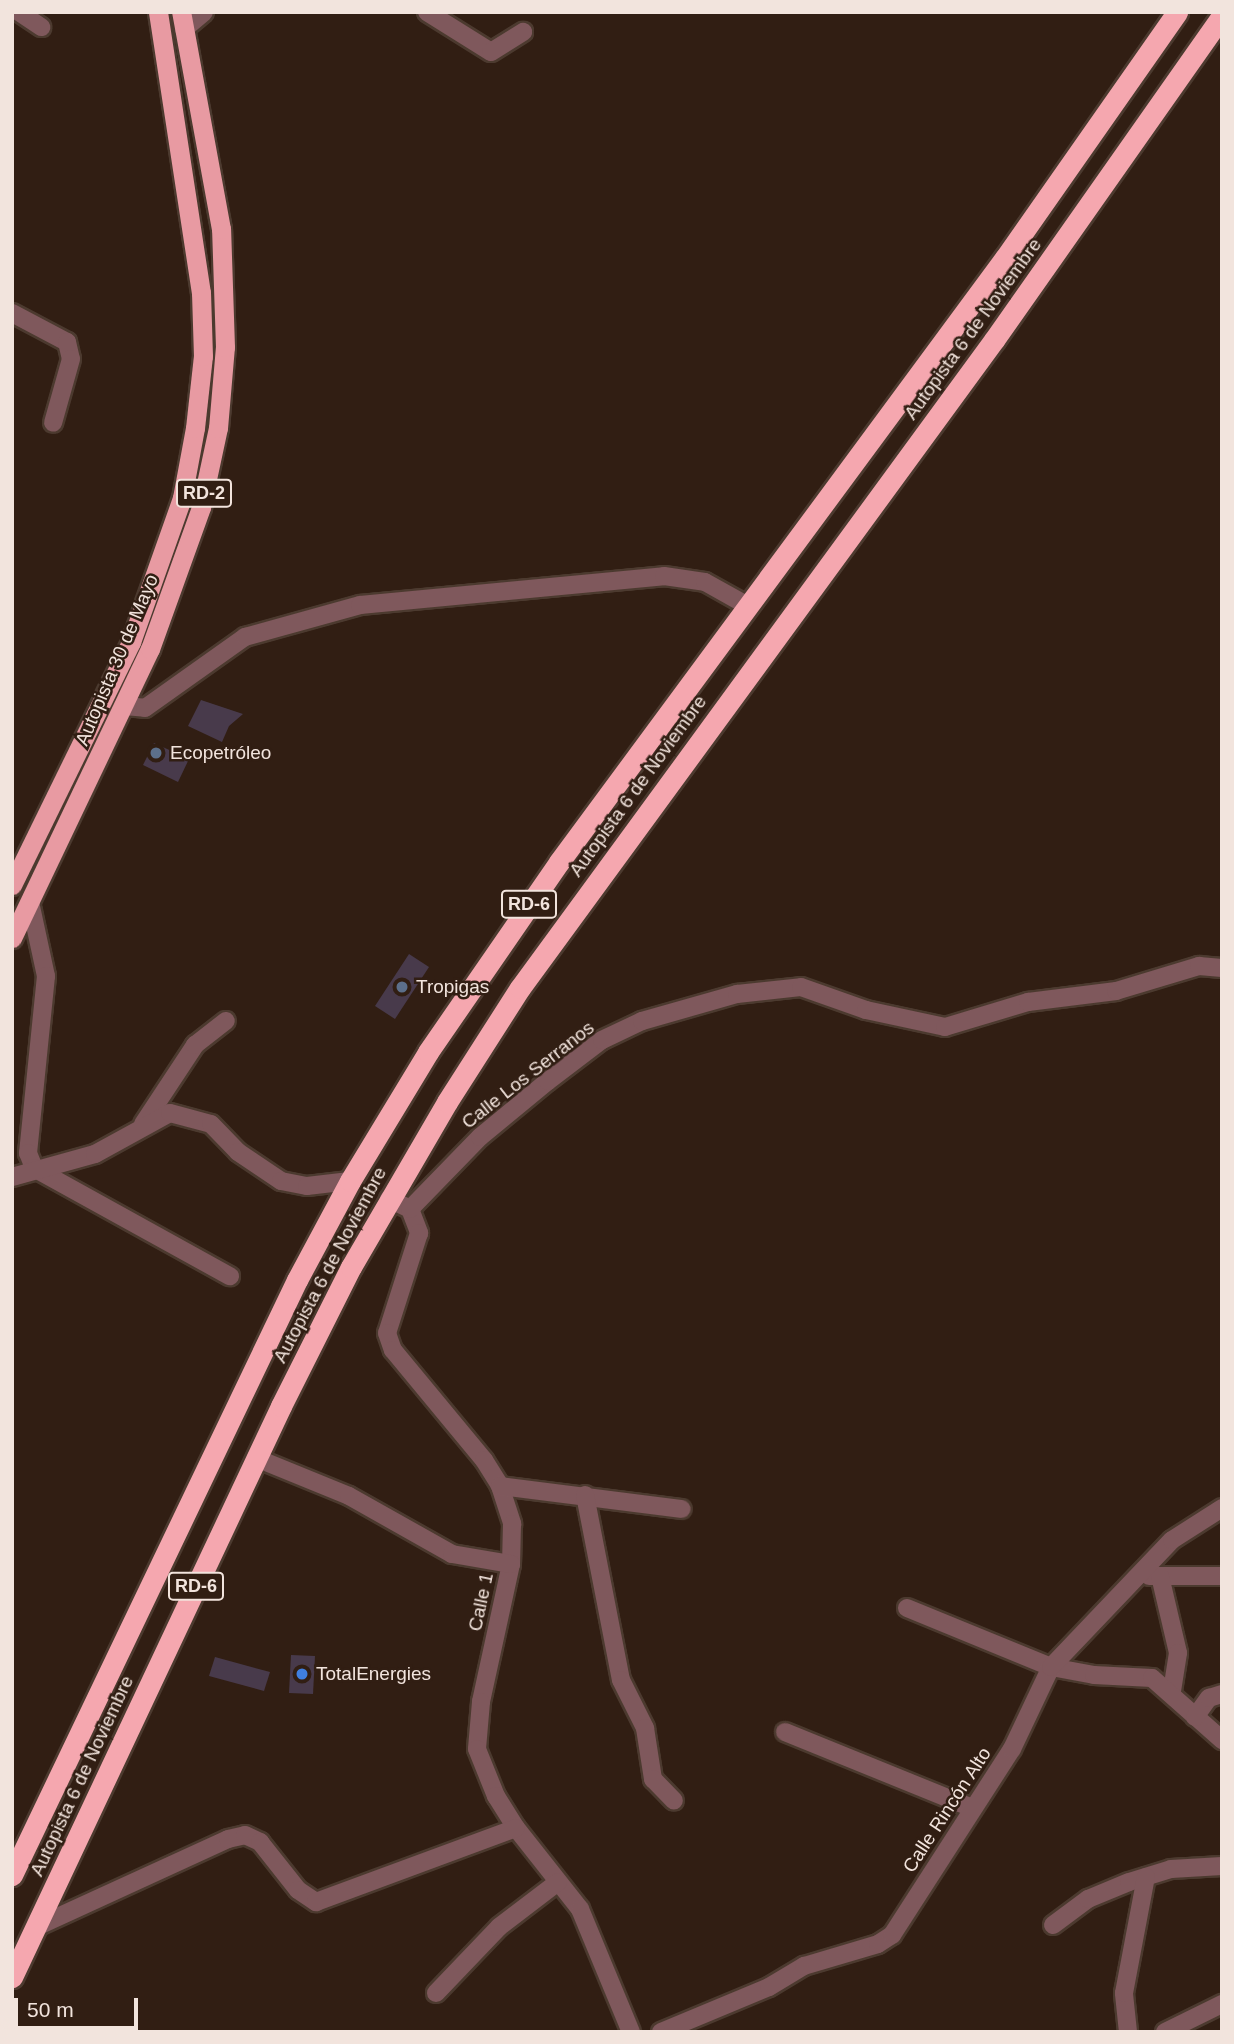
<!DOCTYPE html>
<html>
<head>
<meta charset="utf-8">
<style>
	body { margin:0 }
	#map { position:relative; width:1234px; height:2044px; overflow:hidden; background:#311e13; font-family:Helvetica,sans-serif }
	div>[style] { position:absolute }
	.building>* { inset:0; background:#483a4b }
	.roads { filter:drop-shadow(2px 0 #4c3a2f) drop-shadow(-2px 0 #4c3a2f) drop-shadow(0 2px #4c3a2f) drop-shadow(0 -2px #4c3a2f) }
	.minor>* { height:18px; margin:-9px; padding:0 9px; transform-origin:9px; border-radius:9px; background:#7f585c }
	.trunk>* { height:19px; margin:-9.5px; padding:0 9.5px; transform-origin:9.5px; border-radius:9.5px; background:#e89aa2 }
	.motorway>* { height:21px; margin:-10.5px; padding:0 10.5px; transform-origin:10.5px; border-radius:10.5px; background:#f5a7af }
	.dots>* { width:19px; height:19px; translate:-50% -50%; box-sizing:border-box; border:4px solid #311e13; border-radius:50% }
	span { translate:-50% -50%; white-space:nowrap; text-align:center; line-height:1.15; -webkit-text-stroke:5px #311e13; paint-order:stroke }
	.shield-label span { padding:2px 5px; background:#311e13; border:2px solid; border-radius:5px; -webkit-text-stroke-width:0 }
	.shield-label { font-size:18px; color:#f2e4dd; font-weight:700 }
	.street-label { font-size:19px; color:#f2e4dd }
	.poi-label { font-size:19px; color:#f2e4dd }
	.left { translate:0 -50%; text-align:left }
	.frame { position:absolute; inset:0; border:14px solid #f2e4dd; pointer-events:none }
	.scale { position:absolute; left:14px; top:1998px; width:124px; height:32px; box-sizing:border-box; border:4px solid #f2e4dd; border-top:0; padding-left:9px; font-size:21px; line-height:24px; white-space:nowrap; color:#f2e4dd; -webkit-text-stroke:5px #311e13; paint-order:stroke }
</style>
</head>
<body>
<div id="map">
	<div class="building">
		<i style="clip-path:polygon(201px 700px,243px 714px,229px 726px,222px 742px,188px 726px)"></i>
		<i style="clip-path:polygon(154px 743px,189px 759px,178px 782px,143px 765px)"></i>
		<i style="clip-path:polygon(409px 954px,429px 967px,395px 1019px,375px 1006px)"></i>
		<i style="clip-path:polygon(291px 1655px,315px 1656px,313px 1694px,289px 1693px)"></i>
		<i style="clip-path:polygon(215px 1657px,270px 1672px,264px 1691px,209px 1676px)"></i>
	</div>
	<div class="roads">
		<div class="minor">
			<i style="left:19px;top:12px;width:27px;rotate:34deg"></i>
			<i style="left:427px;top:12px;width:75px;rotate:32deg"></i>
			<i style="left:491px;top:52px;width:38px;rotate:-32deg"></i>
			<i style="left:184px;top:29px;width:26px;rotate:-40deg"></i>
			<i style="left:12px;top:313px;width:62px;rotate:27.8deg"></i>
			<i style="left:67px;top:342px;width:17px;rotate:77deg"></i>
			<i style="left:71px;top:359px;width:66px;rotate:105.7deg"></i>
			<i style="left:124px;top:706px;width:21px;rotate:5deg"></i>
			<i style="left:145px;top:708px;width:123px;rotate:-35.4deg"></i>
			<i style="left:245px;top:637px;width:119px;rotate:-15.5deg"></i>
			<i style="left:360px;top:605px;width:305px;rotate:-5.4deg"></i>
			<i style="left:664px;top:576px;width:41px;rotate:8.3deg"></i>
			<i style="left:705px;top:582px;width:49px;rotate:29.2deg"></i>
			<i style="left:30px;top:902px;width:76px;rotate:77.8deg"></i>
			<i style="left:46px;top:976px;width:178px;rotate:95.8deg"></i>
			<i style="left:28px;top:1153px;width:16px;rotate:68deg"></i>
			<i style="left:34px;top:1168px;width:224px;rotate:28.9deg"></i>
			<i style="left:143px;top:1124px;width:95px;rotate:-56.6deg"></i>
			<i style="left:195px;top:1045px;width:39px;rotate:-38deg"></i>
			<i style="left:12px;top:1177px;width:86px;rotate:-15.5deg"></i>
			<i style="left:95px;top:1154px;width:85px;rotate:-28.7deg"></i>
			<i style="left:170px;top:1113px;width:42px;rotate:15deg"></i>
			<i style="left:211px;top:1124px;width:39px;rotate:46deg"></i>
			<i style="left:238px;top:1152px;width:52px;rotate:34deg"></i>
			<i style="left:281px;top:1181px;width:26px;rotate:11deg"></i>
			<i style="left:307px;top:1186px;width:43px;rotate:-6.6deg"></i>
			<i style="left:389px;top:1199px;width:23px;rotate:25deg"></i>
			<i style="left:410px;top:1209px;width:26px;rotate:69deg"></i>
			<i style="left:419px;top:1233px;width:105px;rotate:107.7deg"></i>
			<i style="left:387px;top:1333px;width:18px;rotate:71deg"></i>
			<i style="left:393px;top:1350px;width:143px;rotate:50.4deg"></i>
			<i style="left:484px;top:1460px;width:31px;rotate:58deg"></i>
			<i style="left:500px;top:1486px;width:40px;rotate:72deg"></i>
			<i style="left:512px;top:1524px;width:40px;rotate:91.4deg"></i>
			<i style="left:511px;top:1564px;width:141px;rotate:102.3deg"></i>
			<i style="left:481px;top:1702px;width:47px;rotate:94.9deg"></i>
			<i style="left:477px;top:1749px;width:51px;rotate:68deg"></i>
			<i style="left:496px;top:1796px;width:38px;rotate:58deg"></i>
			<i style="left:516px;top:1828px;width:103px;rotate:51.7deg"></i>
			<i style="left:580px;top:1909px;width:133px;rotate:67.5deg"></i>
			<i style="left:410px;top:1209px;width:100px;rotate:-45.8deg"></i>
			<i style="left:480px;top:1137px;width:88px;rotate:-39.5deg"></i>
			<i style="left:548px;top:1081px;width:68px;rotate:-37.2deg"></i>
			<i style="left:602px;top:1040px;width:44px;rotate:-25.4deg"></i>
			<i style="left:642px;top:1021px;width:99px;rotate:-15.9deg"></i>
			<i style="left:737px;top:994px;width:64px;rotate:-6.2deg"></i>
			<i style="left:801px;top:987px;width:69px;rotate:19.5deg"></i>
			<i style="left:866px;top:1010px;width:81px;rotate:12.1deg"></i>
			<i style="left:945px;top:1027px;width:87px;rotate:-16.8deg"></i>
			<i style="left:1028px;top:1002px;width:89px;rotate:-7.1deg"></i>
			<i style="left:1116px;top:991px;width:87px;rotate:-16.8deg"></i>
			<i style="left:1199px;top:966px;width:23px;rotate:5deg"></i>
			<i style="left:256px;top:1458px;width:100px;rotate:22.2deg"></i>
			<i style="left:349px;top:1496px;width:118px;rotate:29.4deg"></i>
			<i style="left:452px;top:1554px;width:60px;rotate:9.6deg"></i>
			<i style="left:500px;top:1486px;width:183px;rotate:7.2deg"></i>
			<i style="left:585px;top:1495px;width:188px;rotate:79deg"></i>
			<i style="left:621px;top:1680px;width:54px;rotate:63.4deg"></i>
			<i style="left:645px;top:1728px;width:52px;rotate:81.1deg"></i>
			<i style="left:653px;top:1779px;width:30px;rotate:46deg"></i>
			<i style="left:1149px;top:1576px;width:73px"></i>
			<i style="left:1160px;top:1576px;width:79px;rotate:76.8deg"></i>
			<i style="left:1178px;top:1653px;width:39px;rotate:99deg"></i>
			<i style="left:907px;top:1608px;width:156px;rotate:22.3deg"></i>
			<i style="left:1051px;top:1667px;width:44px;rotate:10.5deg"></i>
			<i style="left:1094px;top:1675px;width:58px;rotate:3deg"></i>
			<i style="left:1152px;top:1678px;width:94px;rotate:41.5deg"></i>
			<i style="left:1195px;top:1717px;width:24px;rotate:-54deg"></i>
			<i style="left:1209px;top:1698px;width:14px;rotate:-17deg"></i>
			<i style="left:785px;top:1732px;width:202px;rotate:22.1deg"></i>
			<i style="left:1053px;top:1925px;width:44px;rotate:-36.6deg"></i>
			<i style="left:1088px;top:1899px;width:44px;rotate:-22.5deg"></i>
			<i style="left:1129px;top:1882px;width:44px;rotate:-17.2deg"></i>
			<i style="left:1171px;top:1869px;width:51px;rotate:-3.4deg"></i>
			<i style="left:36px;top:1927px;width:211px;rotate:-24.6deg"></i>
			<i style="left:228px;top:1839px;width:17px;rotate:-13deg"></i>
			<i style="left:245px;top:1835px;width:17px;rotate:25deg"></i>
			<i style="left:260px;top:1842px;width:61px;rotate:51.6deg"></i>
			<i style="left:298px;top:1890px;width:22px;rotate:34deg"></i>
			<i style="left:316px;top:1902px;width:213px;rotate:-20.3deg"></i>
			<i style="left:436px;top:1993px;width:91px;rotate:-46.3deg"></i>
			<i style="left:499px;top:1927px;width:74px;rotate:-37.3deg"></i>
			<i style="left:661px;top:2032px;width:117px;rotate:-22.6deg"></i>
			<i style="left:769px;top:1987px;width:41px;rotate:-31deg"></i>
			<i style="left:804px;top:1966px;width:77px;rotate:-16.6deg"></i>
			<i style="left:878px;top:1944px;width:17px;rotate:-33deg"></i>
			<i style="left:892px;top:1935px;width:221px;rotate:-57.2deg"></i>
			<i style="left:1012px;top:1749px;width:91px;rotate:-64.6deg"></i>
			<i style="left:1051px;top:1667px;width:175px;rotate:-46.4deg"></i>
			<i style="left:1172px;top:1540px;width:59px;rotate:-32.6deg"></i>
			<i style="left:1128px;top:2032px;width:39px;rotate:-96deg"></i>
			<i style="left:1124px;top:1993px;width:118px;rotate:-79.3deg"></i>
			<i style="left:1165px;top:2032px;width:64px;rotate:-26.2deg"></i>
		</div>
		<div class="trunk">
			<i style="left:12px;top:885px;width:271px;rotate:-63.9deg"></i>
			<i style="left:131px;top:642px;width:153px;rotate:-70.5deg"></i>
			<i style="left:182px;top:498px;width:71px;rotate:-79.5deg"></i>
			<i style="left:195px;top:428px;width:72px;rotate:-83.7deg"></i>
			<i style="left:203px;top:356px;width:63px;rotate:-91.8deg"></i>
			<i style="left:201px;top:293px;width:284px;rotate:-98.7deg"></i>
			<i style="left:12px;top:938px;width:320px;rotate:-64.5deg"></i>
			<i style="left:150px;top:649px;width:151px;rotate:-70.2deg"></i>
			<i style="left:201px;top:507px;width:81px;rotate:-77.9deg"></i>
			<i style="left:218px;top:428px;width:81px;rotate:-85.1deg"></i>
			<i style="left:225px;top:347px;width:118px;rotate:-91.9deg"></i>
			<i style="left:221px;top:229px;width:221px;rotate:-100.4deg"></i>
		</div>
		<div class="motorway">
			<i style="left:12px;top:1875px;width:660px;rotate:-64.41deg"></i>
			<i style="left:297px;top:1280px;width:112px;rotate:-61.8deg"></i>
			<i style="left:350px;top:1181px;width:151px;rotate:-58.8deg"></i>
			<i style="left:428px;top:1052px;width:231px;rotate:-55.4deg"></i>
			<i style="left:559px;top:862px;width:751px;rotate:-53.56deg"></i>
			<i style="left:1005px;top:258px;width:300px;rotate:-55deg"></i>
			<i style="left:12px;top:1977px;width:631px;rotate:-64.77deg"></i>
			<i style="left:281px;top:1406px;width:156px;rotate:-63.3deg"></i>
			<i style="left:351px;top:1267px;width:191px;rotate:-59.8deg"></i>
			<i style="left:447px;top:1102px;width:135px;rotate:-57.4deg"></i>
			<i style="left:520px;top:988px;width:803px;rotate:-53.82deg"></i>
			<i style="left:994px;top:340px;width:397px;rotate:-54.9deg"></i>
		</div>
	</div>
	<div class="dots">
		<i style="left:156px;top:753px;background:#5c6f8a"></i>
		<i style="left:402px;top:987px;background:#5c6f8a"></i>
		<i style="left:302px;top:1674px;background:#3f7fe0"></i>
	</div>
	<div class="shield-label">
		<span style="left:204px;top:493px">RD-2</span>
		<span style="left:529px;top:904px">RD-6</span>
		<span style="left:196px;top:1586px">RD-6</span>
	</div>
	<div class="street-label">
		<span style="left:973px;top:329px;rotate:-54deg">Autopista 6 de Noviembre</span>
		<span style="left:117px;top:660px;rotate:-67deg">Autopista 30 de Mayo</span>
		<span style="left:638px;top:786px;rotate:-54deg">Autopista 6 de Noviembre</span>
		<span style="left:528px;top:1075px;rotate:-38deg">Calle Los Serranos</span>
		<span style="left:330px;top:1265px;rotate:-62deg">Autopista 6 de Noviembre</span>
		<span style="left:481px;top:1602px;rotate:-78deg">Calle 1</span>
		<span style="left:82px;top:1776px;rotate:-65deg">Autopista 6 de Noviembre</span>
		<span style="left:947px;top:1810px;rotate:-57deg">Calle Rincón Alto</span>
	</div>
	<div class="poi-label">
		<span class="left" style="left:170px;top:753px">Ecopetróleo</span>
		<span class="left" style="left:416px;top:987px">Tropigas</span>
		<span class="left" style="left:316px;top:1674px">TotalEnergies</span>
	</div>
	<div class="frame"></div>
	<div class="scale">50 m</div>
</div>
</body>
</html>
